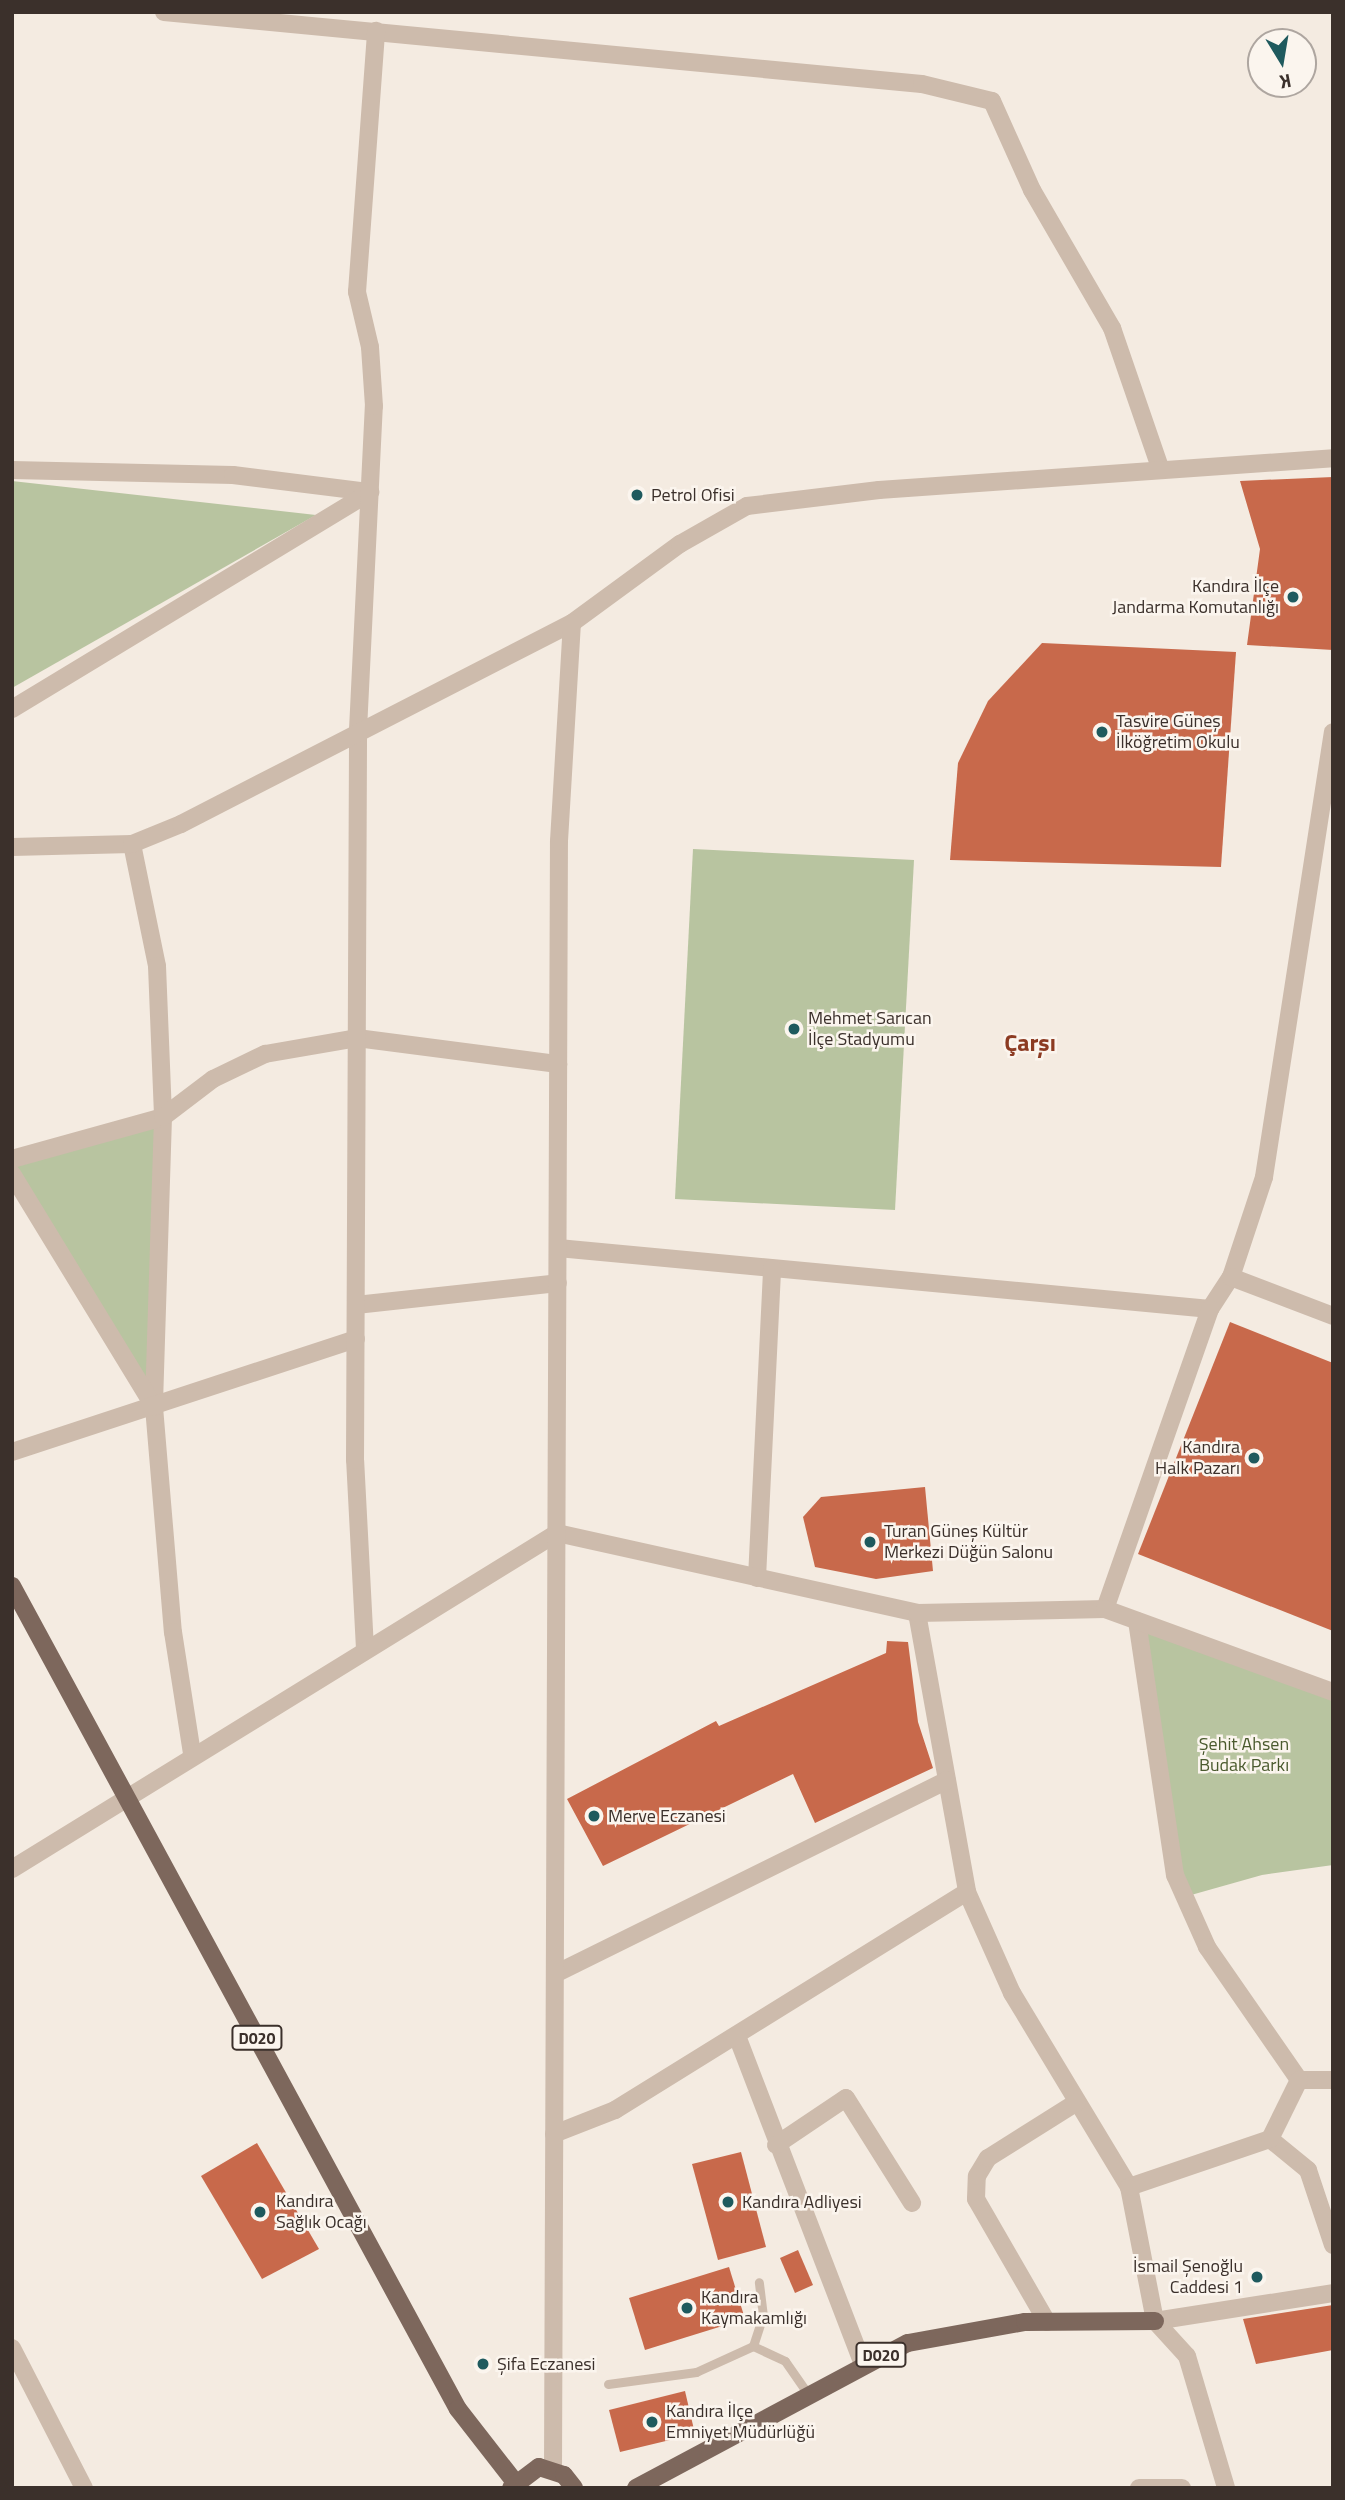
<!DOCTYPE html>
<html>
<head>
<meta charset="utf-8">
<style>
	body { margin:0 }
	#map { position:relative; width:1345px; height:2500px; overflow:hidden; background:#f4ebe1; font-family:"Titillium Web",sans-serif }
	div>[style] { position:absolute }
	.green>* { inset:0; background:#b8c4a0 }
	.building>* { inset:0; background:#c8694b }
	.service>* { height:9px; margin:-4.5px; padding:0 4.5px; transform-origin:4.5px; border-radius:4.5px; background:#cdbbac }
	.minor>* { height:18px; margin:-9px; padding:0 9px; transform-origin:9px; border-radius:9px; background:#cdbbac }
	.tertiary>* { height:18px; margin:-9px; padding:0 9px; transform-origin:9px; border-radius:9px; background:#cdbbac }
	.primary>* { height:18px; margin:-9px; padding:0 9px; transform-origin:9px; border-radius:9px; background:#7d675c }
	.dots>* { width:19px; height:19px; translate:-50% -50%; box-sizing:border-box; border:4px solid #fbf5ee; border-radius:50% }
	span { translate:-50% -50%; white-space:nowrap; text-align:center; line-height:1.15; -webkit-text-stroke:5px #fbf5ee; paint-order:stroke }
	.shield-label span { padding:2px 5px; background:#fbf5ee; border:2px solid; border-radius:5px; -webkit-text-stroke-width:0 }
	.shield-label { font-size:16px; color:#3b302b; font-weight:700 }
	.poi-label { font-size:18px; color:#3b302b }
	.left { translate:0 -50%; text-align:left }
	.right { translate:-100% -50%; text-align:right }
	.park-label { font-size:18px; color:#4a5a2e }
	.district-label { font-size:24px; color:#8c3b22; font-weight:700 }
	.frame { position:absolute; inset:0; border:14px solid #3b302b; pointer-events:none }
	.north { position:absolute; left:1247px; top:28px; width:70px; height:70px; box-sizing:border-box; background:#fbf5ee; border:2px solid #aea6a0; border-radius:50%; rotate:169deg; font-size:19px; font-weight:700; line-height:28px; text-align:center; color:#3b302b }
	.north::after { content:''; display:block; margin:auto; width:24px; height:32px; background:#1f5a5e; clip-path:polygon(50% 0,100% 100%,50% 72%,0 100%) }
</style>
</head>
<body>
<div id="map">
	<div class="green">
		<i style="clip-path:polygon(12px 481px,316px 515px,12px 688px)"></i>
		<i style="clip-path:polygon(693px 849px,914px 860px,895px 1210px,675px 1199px)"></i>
		<i style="clip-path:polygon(163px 1117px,154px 1407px,12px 1174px,12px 1159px)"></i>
		<i style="clip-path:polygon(1137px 1621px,1333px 1692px,1333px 1865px,1262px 1875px,1184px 1897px)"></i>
	</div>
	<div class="building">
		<i style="clip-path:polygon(1333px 477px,1333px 650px,1247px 645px,1260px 549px,1240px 481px)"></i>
		<i style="clip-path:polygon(1042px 643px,1236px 652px,1221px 867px,950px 860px,958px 763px,988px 701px)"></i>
		<i style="clip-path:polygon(1230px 1322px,1333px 1363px,1333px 1631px,1138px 1554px)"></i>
		<i style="clip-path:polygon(925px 1487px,933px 1571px,876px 1579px,815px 1567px,803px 1517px,821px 1497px)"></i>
		<i style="clip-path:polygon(887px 1641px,908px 1642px,918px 1722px,933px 1768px,815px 1823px,793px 1774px,603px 1866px,567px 1799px,716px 1721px,719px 1726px,886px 1653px)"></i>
		<i style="clip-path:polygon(257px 2143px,319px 2249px,262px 2279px,201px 2176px)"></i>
		<i style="clip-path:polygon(741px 2152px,766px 2247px,718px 2260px,692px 2164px)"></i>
		<i style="clip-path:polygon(798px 2250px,813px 2285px,795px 2293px,780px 2258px)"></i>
		<i style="clip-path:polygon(729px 2267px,745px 2319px,645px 2350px,629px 2298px)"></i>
		<i style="clip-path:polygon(1333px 2305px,1333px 2350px,1256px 2364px,1243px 2319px)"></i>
		<i style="clip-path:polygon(685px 2391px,695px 2434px,620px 2452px,609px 2410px)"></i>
	</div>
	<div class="service">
		<i style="left:753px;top:2346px;width:35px;rotate:25deg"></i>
		<i style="left:785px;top:2361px;width:40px;rotate:55.1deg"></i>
		<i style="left:608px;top:2384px;width:89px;rotate:-7.8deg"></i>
		<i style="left:696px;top:2372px;width:63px;rotate:-24.5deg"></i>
		<i style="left:753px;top:2346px;width:32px;rotate:-72deg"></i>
		<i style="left:763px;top:2316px;width:34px;rotate:-97deg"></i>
	</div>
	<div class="minor">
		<i style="left:164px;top:12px;width:761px;rotate:5.43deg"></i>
		<i style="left:922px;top:84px;width:72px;rotate:13.7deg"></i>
		<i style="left:992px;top:101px;width:98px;rotate:65.8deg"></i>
		<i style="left:1032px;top:190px;width:160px;rotate:59.9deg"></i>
		<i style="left:1112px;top:328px;width:150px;rotate:71deg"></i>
		<i style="left:12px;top:470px;width:221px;rotate:1.3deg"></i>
		<i style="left:233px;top:475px;width:138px;rotate:7.1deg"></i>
		<i style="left:12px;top:709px;width:419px;rotate:-31.2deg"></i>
		<i style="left:132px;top:844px;width:125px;rotate:78.4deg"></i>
		<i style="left:157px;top:966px;width:151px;rotate:87.7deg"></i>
		<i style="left:163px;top:1117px;width:290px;rotate:91.8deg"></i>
		<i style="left:154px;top:1407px;width:226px;rotate:85.2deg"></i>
		<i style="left:173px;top:1632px;width:123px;rotate:81.1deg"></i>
		<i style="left:12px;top:1159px;width:157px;rotate:-15.5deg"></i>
		<i style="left:163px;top:1117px;width:63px;rotate:-37.2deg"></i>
		<i style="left:213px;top:1079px;width:58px;rotate:-25.7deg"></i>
		<i style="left:265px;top:1054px;width:93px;rotate:-9.9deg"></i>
		<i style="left:357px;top:1038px;width:203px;rotate:7.4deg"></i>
		<i style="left:12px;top:1174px;width:273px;rotate:58.6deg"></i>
		<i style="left:558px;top:1248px;width:655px;rotate:5.34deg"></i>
		<i style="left:1210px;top:1309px;width:38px;rotate:-57deg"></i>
		<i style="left:1231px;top:1277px;width:105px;rotate:-71.7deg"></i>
		<i style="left:1264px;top:1177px;width:450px;rotate:-81.2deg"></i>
		<i style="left:1231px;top:1277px;width:109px;rotate:20.9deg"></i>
		<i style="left:356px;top:1305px;width:203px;rotate:-6.2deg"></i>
		<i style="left:12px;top:1452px;width:362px;rotate:-18.2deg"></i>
		<i style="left:757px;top:1578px;width:310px;rotate:-87.2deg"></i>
		<i style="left:1105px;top:1609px;width:318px;rotate:-70.7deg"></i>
		<i style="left:917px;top:1613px;width:283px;rotate:79.8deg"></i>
		<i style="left:967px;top:1892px;width:111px;rotate:66deg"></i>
		<i style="left:1012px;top:1993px;width:227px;rotate:58.9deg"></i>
		<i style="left:1129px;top:2187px;width:136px;rotate:79deg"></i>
		<i style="left:1155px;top:2321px;width:47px;rotate:47.6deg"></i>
		<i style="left:1187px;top:2356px;width:138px;rotate:73.5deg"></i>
		<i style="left:1137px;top:1621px;width:257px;rotate:81.5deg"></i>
		<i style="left:1175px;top:1875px;width:79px;rotate:66deg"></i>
		<i style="left:1207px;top:1947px;width:162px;rotate:55.3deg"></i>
		<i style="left:1299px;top:2080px;width:34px"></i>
		<i style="left:365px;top:1649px;width:189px;rotate:-93deg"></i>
		<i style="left:355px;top:1460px;width:730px;rotate:-89.76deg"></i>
		<i style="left:358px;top:730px;width:324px;rotate:-87.2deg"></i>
		<i style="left:374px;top:406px;width:59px;rotate:-93.9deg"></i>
		<i style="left:370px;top:347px;width:57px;rotate:-103.3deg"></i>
		<i style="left:357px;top:292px;width:262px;rotate:-85.8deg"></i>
		<i style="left:555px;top:1974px;width:437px;rotate:-26.3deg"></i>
		<i style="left:737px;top:2036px;width:351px;rotate:69deg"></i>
		<i style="left:554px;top:2134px;width:66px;rotate:-21.5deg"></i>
		<i style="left:615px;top:2110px;width:414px;rotate:-31.8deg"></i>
		<i style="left:1270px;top:2139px;width:49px;rotate:39.2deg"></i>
		<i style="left:1308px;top:2170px;width:79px;rotate:71.6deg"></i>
		<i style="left:776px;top:2145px;width:84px;rotate:-33.9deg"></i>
		<i style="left:846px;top:2098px;width:124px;rotate:57.8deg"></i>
		<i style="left:1129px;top:2187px;width:149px;rotate:-18.8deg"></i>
		<i style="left:1270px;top:2139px;width:66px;rotate:-63.8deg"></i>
		<i style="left:1155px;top:2321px;width:180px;rotate:-8.9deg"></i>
		<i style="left:1047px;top:2322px;width:142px;rotate:-120deg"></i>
		<i style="left:976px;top:2199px;width:23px;rotate:-88deg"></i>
		<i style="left:977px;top:2176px;width:21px;rotate:-59deg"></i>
		<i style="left:988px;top:2158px;width:105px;rotate:-32.2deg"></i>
		<i style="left:12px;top:2348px;width:157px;rotate:62.8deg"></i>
		<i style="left:1139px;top:2488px;width:43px"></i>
	</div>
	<div class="tertiary">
		<i style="left:12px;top:847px;width:120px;rotate:-1.4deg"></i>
		<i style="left:132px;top:844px;width:53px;rotate:-22.2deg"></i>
		<i style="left:181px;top:824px;width:440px;rotate:-27.2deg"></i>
		<i style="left:572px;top:623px;width:134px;rotate:-36.2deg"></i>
		<i style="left:680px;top:544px;width:77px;rotate:-29.6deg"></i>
		<i style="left:747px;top:506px;width:133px;rotate:-6.9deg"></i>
		<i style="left:879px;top:490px;width:455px;rotate:-4deg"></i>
		<i style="left:12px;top:1869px;width:640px;rotate:-31.65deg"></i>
		<i style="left:557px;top:1533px;width:369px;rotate:12.5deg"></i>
		<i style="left:917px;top:1613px;width:188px;rotate:-1.2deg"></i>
		<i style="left:1105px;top:1609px;width:243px;rotate:20deg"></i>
		<i style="left:553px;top:2469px;width:1628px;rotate:-89.79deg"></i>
		<i style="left:559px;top:841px;width:218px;rotate:-86.6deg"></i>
	</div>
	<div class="primary">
		<i style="left:12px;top:1586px;width:936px;rotate:61.55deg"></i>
		<i style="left:458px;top:2409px;width:91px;rotate:52.1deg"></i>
		<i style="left:511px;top:2488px;width:35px;rotate:-37deg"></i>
		<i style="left:539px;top:2467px;width:26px;rotate:18deg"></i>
		<i style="left:564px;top:2475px;width:16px;rotate:52deg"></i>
		<i style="left:636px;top:2488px;width:308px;rotate:-28.1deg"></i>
		<i style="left:908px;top:2343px;width:119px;rotate:-10.2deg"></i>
		<i style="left:1025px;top:2322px;width:130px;rotate:-0.4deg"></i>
	</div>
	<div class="dots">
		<i style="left:637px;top:495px;background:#1f5a5e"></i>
		<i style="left:1293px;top:597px;background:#1f5a5e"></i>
		<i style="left:1102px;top:732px;background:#1f5a5e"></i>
		<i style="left:794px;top:1029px;background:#1f5a5e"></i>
		<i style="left:1254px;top:1458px;background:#1f5a5e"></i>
		<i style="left:870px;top:1542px;background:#1f5a5e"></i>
		<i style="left:594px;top:1816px;background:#1f5a5e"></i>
		<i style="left:728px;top:2202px;background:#1f5a5e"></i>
		<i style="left:260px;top:2212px;background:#1f5a5e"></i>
		<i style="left:1257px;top:2277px;background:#1f5a5e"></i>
		<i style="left:687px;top:2308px;background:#1f5a5e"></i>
		<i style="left:483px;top:2364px;background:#1f5a5e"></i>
		<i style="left:652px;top:2422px;background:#1f5a5e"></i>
	</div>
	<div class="shield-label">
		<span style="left:257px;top:2038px">D020</span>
		<span style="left:881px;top:2355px">D020</span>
	</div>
	<div class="poi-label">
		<span class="left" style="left:651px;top:495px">Petrol Ofisi</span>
		<span class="right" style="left:1279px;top:597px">Kandıra İlçe<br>Jandarma Komutanlığı</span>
		<span class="left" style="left:1116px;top:732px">Tasvire Güneş<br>İlköğretim Okulu</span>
		<span class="left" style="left:808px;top:1029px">Mehmet Sarıcan<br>İlçe Stadyumu</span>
		<span class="right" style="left:1240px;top:1458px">Kandıra<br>Halk Pazarı</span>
		<span class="left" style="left:884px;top:1542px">Turan Güneş Kültür<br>Merkezi Düğün Salonu</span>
		<span class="left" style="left:608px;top:1816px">Merve Eczanesi</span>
		<span class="left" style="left:276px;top:2212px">Kandıra<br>Sağlık Ocağı</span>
		<span class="left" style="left:742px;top:2202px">Kandıra Adliyesi</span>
		<span class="right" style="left:1243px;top:2277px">İsmail Şenoğlu<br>Caddesi 1</span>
		<span class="left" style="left:701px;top:2308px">Kandıra<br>Kaymakamlığı</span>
		<span class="left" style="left:497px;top:2364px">Şifa Eczanesi</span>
		<span class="left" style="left:666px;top:2422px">Kandıra İlçe<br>Emniyet Müdürlüğü</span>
	</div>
	<div class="park-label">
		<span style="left:1244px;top:1755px">Şehit Ahsen<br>Budak Parkı</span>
	</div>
	<div class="district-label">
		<span style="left:1030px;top:1043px">Çarşı</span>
	</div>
	<div class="frame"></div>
	<div class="north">K</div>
</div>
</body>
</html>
